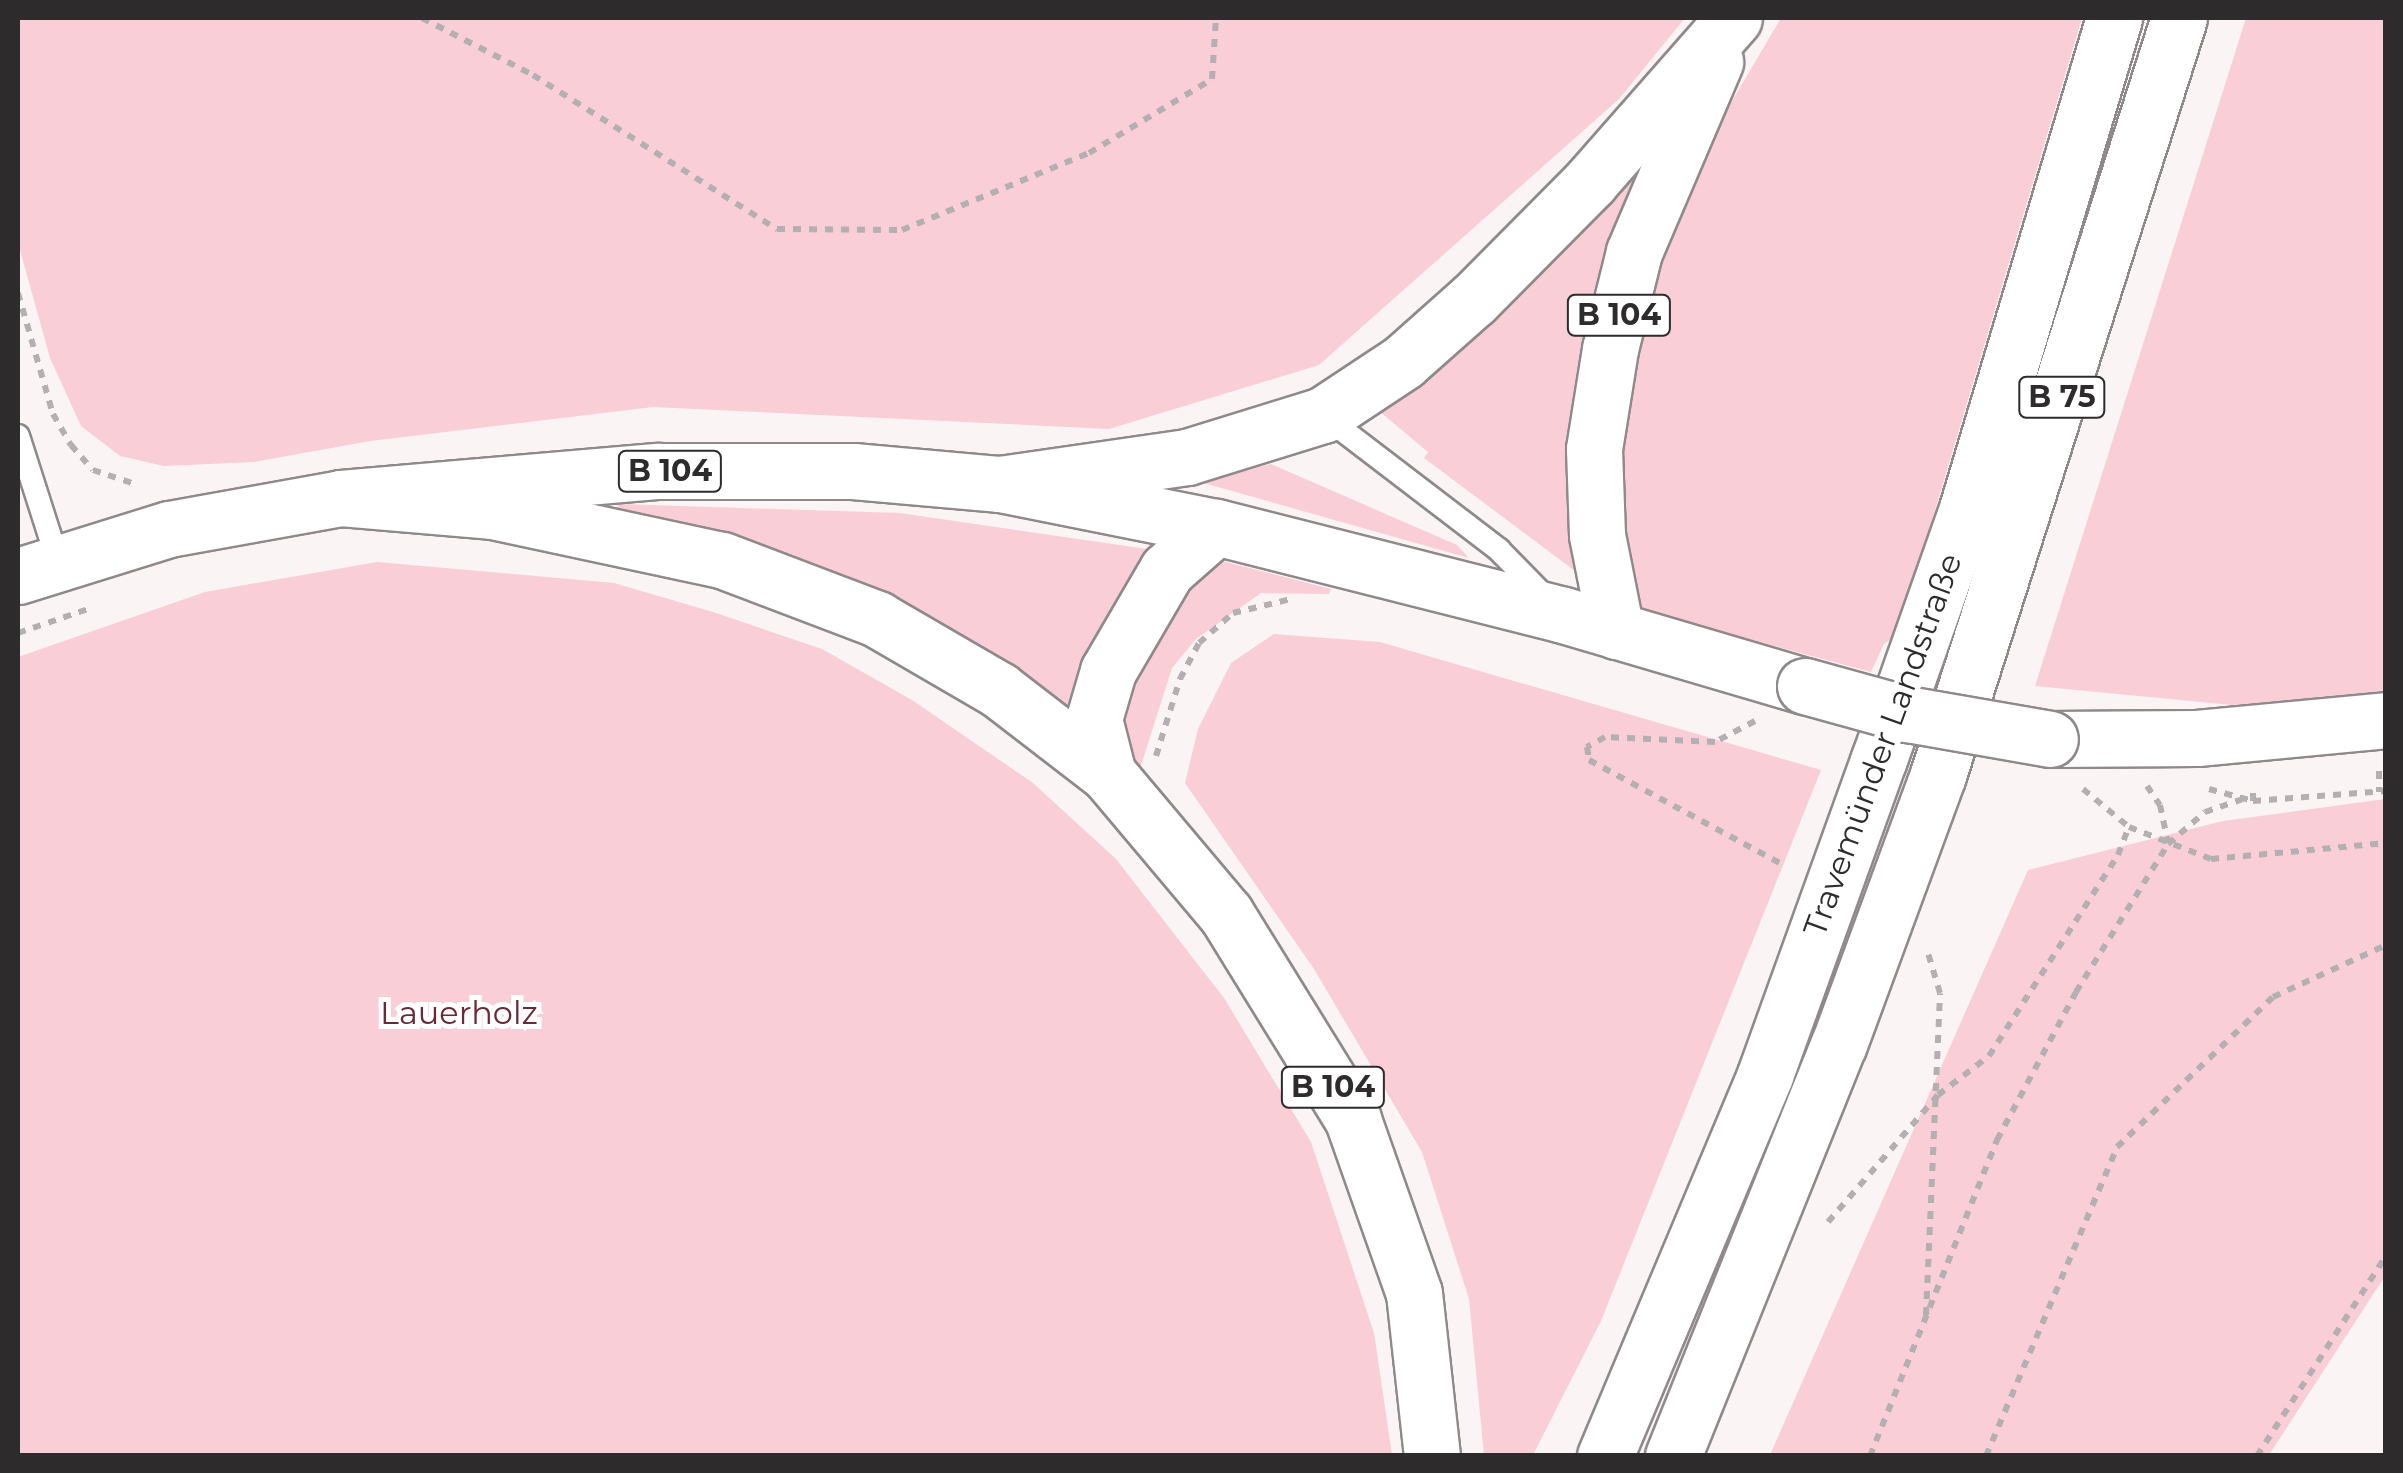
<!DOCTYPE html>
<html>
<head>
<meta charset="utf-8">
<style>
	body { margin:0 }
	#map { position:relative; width:2403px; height:1473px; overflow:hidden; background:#faf4f5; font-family:Montserrat,sans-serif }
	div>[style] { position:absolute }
	.green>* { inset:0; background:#f9ced6 }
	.path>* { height:6px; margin-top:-3px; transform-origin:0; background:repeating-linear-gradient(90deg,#b4afb0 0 8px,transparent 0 16px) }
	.roads { filter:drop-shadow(2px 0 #8f898a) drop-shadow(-2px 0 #8f898a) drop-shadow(0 2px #8f898a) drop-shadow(0 -2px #8f898a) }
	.service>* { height:22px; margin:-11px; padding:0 11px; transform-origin:11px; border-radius:11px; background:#fff }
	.primary>* { height:55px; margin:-27.5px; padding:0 27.5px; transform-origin:27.5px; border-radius:27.5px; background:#fff }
	.trunk>* { height:55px; margin:-27.5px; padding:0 27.5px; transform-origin:27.5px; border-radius:27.5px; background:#fff }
	.bridges { filter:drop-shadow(2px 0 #8f898a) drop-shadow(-2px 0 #8f898a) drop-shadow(0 2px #8f898a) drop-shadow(0 -2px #8f898a) }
	.primary-bridge>* { height:55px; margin:-27.5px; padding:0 27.5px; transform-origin:27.5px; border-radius:27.5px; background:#fff }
	span { translate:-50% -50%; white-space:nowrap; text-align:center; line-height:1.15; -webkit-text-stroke:10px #fff; paint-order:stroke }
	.shield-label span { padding:2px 8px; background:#fff; border:2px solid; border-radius:8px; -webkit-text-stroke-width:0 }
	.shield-label { font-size:30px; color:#2e2b2c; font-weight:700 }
	.street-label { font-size:32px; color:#2e2b2c }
	.park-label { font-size:32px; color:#69293a }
	.frame { position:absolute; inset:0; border:20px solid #2e2b2c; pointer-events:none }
</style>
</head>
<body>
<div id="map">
	<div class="green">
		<i style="clip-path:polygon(18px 18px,1685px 18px,1619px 99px,1319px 365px,1109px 429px,653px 407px,370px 441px,254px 462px,164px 466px,120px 456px,81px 426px,50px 358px,18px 243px)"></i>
		<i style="clip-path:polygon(1781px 18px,2082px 18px,1898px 634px,1884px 644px,1871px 672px,1634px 608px,1623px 561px,1620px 436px,1649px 296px,1669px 231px,1709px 140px)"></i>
		<i style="clip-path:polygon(2246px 18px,2385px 18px,2385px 692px,2232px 705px,2035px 686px)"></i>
		<i style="clip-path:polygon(1660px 141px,1587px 580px,1424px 458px,1428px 452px,1379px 411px,1500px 315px)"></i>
		<i style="clip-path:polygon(1271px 464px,1457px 545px,1469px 558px,1200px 482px)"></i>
		<i style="clip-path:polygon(620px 504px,900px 513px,1168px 552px,1076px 726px,616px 509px)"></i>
		<i style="clip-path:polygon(1218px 560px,1331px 589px,1329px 594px,1261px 593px,1196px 639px,1172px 668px,1137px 778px,1117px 735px,1143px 651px,1177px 600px)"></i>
		<i style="clip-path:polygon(377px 562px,614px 583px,713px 612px,822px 649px,912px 700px,1033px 783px,1116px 859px,1224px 998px,1311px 1142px,1374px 1333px,1392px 1455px,18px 1455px,18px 657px,205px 592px)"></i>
		<i style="clip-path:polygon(1274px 634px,1380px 642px,1821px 770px,1601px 1321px,1533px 1455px,1484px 1455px,1469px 1299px,1422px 1152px,1314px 969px,1185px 783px,1198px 729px,1231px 663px)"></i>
		<i style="clip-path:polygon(2385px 799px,2385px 1276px,2269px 1455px,1770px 1455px,2028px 870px,2223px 821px)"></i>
	</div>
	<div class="path">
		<i style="left:422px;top:18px;width:125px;rotate:27.2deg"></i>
		<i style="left:533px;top:75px;width:289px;rotate:32.3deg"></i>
		<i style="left:777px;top:229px;width:125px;rotate:0.5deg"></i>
		<i style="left:902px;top:230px;width:202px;rotate:-22.4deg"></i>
		<i style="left:1089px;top:153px;width:144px;rotate:-31deg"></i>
		<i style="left:1212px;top:79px;width:61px;rotate:-86.2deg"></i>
		<i style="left:18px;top:293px;width:126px;rotate:73.9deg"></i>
		<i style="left:53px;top:414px;width:36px;rotate:60deg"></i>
		<i style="left:71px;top:445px;width:33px;rotate:49deg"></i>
		<i style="left:93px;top:470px;width:47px;rotate:18.4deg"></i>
		<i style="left:18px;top:633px;width:74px;rotate:-18.9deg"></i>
		<i style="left:1755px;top:721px;width:45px;rotate:152.3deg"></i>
		<i style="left:1715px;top:742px;width:110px;rotate:-177.4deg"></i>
		<i style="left:1605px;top:737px;width:21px;rotate:151deg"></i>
		<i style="left:1587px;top:747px;width:13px;rotate:81deg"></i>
		<i style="left:1589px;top:760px;width:218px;rotate:28.4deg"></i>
		<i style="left:1156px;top:756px;width:81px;rotate:-72.7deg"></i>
		<i style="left:1180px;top:679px;width:41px;rotate:-62.2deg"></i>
		<i style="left:1199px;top:643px;width:45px;rotate:-41.4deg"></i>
		<i style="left:1233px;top:613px;width:60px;rotate:-13.6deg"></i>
		<i style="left:2379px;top:771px;width:21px;rotate:90deg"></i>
		<i style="left:2147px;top:786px;width:23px;rotate:56deg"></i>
		<i style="left:2160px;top:805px;width:39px;rotate:78deg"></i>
		<i style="left:2083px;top:789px;width:60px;rotate:39.6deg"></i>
		<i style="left:2129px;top:827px;width:88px;rotate:21.3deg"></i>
		<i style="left:2211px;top:859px;width:176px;rotate:-5.2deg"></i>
		<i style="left:2209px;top:789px;width:46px;rotate:15.3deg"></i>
		<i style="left:2253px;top:801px;width:133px;rotate:-4.3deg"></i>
		<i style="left:2253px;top:801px;width:15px;rotate:-90deg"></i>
		<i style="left:1828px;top:1222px;width:168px;rotate:-49.1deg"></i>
		<i style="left:1938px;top:1095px;width:64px;rotate:-37.4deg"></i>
		<i style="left:1989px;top:1056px;width:239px;rotate:-57.3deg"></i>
		<i style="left:2118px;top:855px;width:30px;rotate:-69deg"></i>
		<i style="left:1926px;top:1315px;width:322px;rotate:-87.5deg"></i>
		<i style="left:1940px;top:993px;width:45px;rotate:-106.8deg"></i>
		<i style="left:1870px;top:1456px;width:341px;rotate:-68.1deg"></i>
		<i style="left:1997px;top:1140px;width:168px;rotate:-61.9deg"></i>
		<i style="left:2076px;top:992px;width:174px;rotate:-58.1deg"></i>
		<i style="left:2168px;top:844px;width:49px;rotate:-40.9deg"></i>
		<i style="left:2205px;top:812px;width:39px;rotate:-19deg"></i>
		<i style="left:1986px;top:1456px;width:336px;rotate:-67deg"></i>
		<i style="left:2117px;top:1147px;width:216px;rotate:-43.9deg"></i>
		<i style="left:2273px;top:997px;width:124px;rotate:-24.7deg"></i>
		<i style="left:2257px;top:1456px;width:238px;rotate:-57.2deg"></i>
	</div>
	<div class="roads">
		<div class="service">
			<i style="left:1324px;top:416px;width:220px;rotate:37.4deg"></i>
			<i style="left:1499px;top:550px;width:67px;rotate:45.6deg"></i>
			<i style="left:18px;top:436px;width:131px;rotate:72.3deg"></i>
		</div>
		<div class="primary">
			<i style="left:18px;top:576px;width:158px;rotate:-17.3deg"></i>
			<i style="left:169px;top:529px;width:175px;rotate:-10.2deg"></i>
			<i style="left:341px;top:498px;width:319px;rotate:-4.9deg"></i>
			<i style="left:659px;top:471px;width:194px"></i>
			<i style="left:853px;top:471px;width:148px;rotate:5.1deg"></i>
			<i style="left:1000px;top:484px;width:220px;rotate:11.3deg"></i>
			<i style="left:1216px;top:527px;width:358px;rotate:14.2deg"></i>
			<i style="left:1563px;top:615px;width:252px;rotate:16.4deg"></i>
			<i style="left:2050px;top:739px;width:147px;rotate:-0.4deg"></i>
			<i style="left:2197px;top:738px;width:190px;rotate:-5.4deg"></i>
		</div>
		<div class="trunk">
			<i style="left:1000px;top:484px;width:189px;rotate:-8.2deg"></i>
			<i style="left:1187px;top:457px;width:142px;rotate:-17.2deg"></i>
			<i style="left:1323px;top:415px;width:96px;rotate:-33.5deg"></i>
			<i style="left:1403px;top:362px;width:95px;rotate:-41.6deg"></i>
			<i style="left:1474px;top:299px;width:165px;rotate:-45.2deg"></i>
			<i style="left:1590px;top:182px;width:218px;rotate:-48.7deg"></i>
			<i style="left:341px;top:498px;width:153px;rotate:4.9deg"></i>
			<i style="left:493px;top:511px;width:234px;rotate:12.1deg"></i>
			<i style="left:722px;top:560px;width:166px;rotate:20.8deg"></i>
			<i style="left:877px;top:619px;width:141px;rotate:30.2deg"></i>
			<i style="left:999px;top:690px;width:138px;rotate:37.6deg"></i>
			<i style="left:1108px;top:774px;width:183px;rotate:49.9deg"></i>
			<i style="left:1226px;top:914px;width:242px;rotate:58.3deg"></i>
			<i style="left:1353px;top:1120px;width:183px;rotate:70.6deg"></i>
			<i style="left:1414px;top:1293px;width:164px;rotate:83.7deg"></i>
			<i style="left:1616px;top:631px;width:98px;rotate:-101.2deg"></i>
			<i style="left:1597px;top:535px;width:86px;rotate:-92deg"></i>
			<i style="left:1594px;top:449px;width:101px;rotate:-80.9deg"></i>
			<i style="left:1610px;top:349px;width:100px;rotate:-76.1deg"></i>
			<i style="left:1634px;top:252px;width:207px;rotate:-66.9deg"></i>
			<i style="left:1108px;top:774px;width:57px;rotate:-104.3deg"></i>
			<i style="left:1094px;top:719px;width:50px;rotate:-73.7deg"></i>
			<i style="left:1108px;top:671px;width:117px;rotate:-59.7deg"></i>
			<i style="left:1167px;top:570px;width:65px;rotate:-41.3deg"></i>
			<i style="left:1605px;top:1456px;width:413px;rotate:-67.2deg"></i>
			<i style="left:1765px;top:1075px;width:336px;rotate:-70.2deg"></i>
			<i style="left:1879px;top:759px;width:265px;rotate:-70.6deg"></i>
			<i style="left:1967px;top:509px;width:513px;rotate:-73.33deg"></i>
			<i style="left:1673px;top:1456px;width:444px;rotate:-68.1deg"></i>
			<i style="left:1839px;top:1044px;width:287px;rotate:-69.8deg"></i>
			<i style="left:1938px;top:775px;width:794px;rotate:-72.34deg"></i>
		</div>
	</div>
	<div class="bridges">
		<div class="primary-bridge">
			<i style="left:1805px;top:686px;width:106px;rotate:15.4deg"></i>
			<i style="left:1907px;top:714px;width:145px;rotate:9.9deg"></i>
		</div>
	</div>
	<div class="shield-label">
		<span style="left:1619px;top:315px">B 104</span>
		<span style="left:2062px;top:397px">B 75</span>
		<span style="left:670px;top:471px">B 104</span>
		<span style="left:1333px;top:1087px">B 104</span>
	</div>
	<div class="street-label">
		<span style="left:1883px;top:745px;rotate:-70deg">Travemünder Landstraße</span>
	</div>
	<div class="park-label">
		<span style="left:459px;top:1013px">Lauerholz</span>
	</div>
	<div class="frame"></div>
</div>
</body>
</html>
